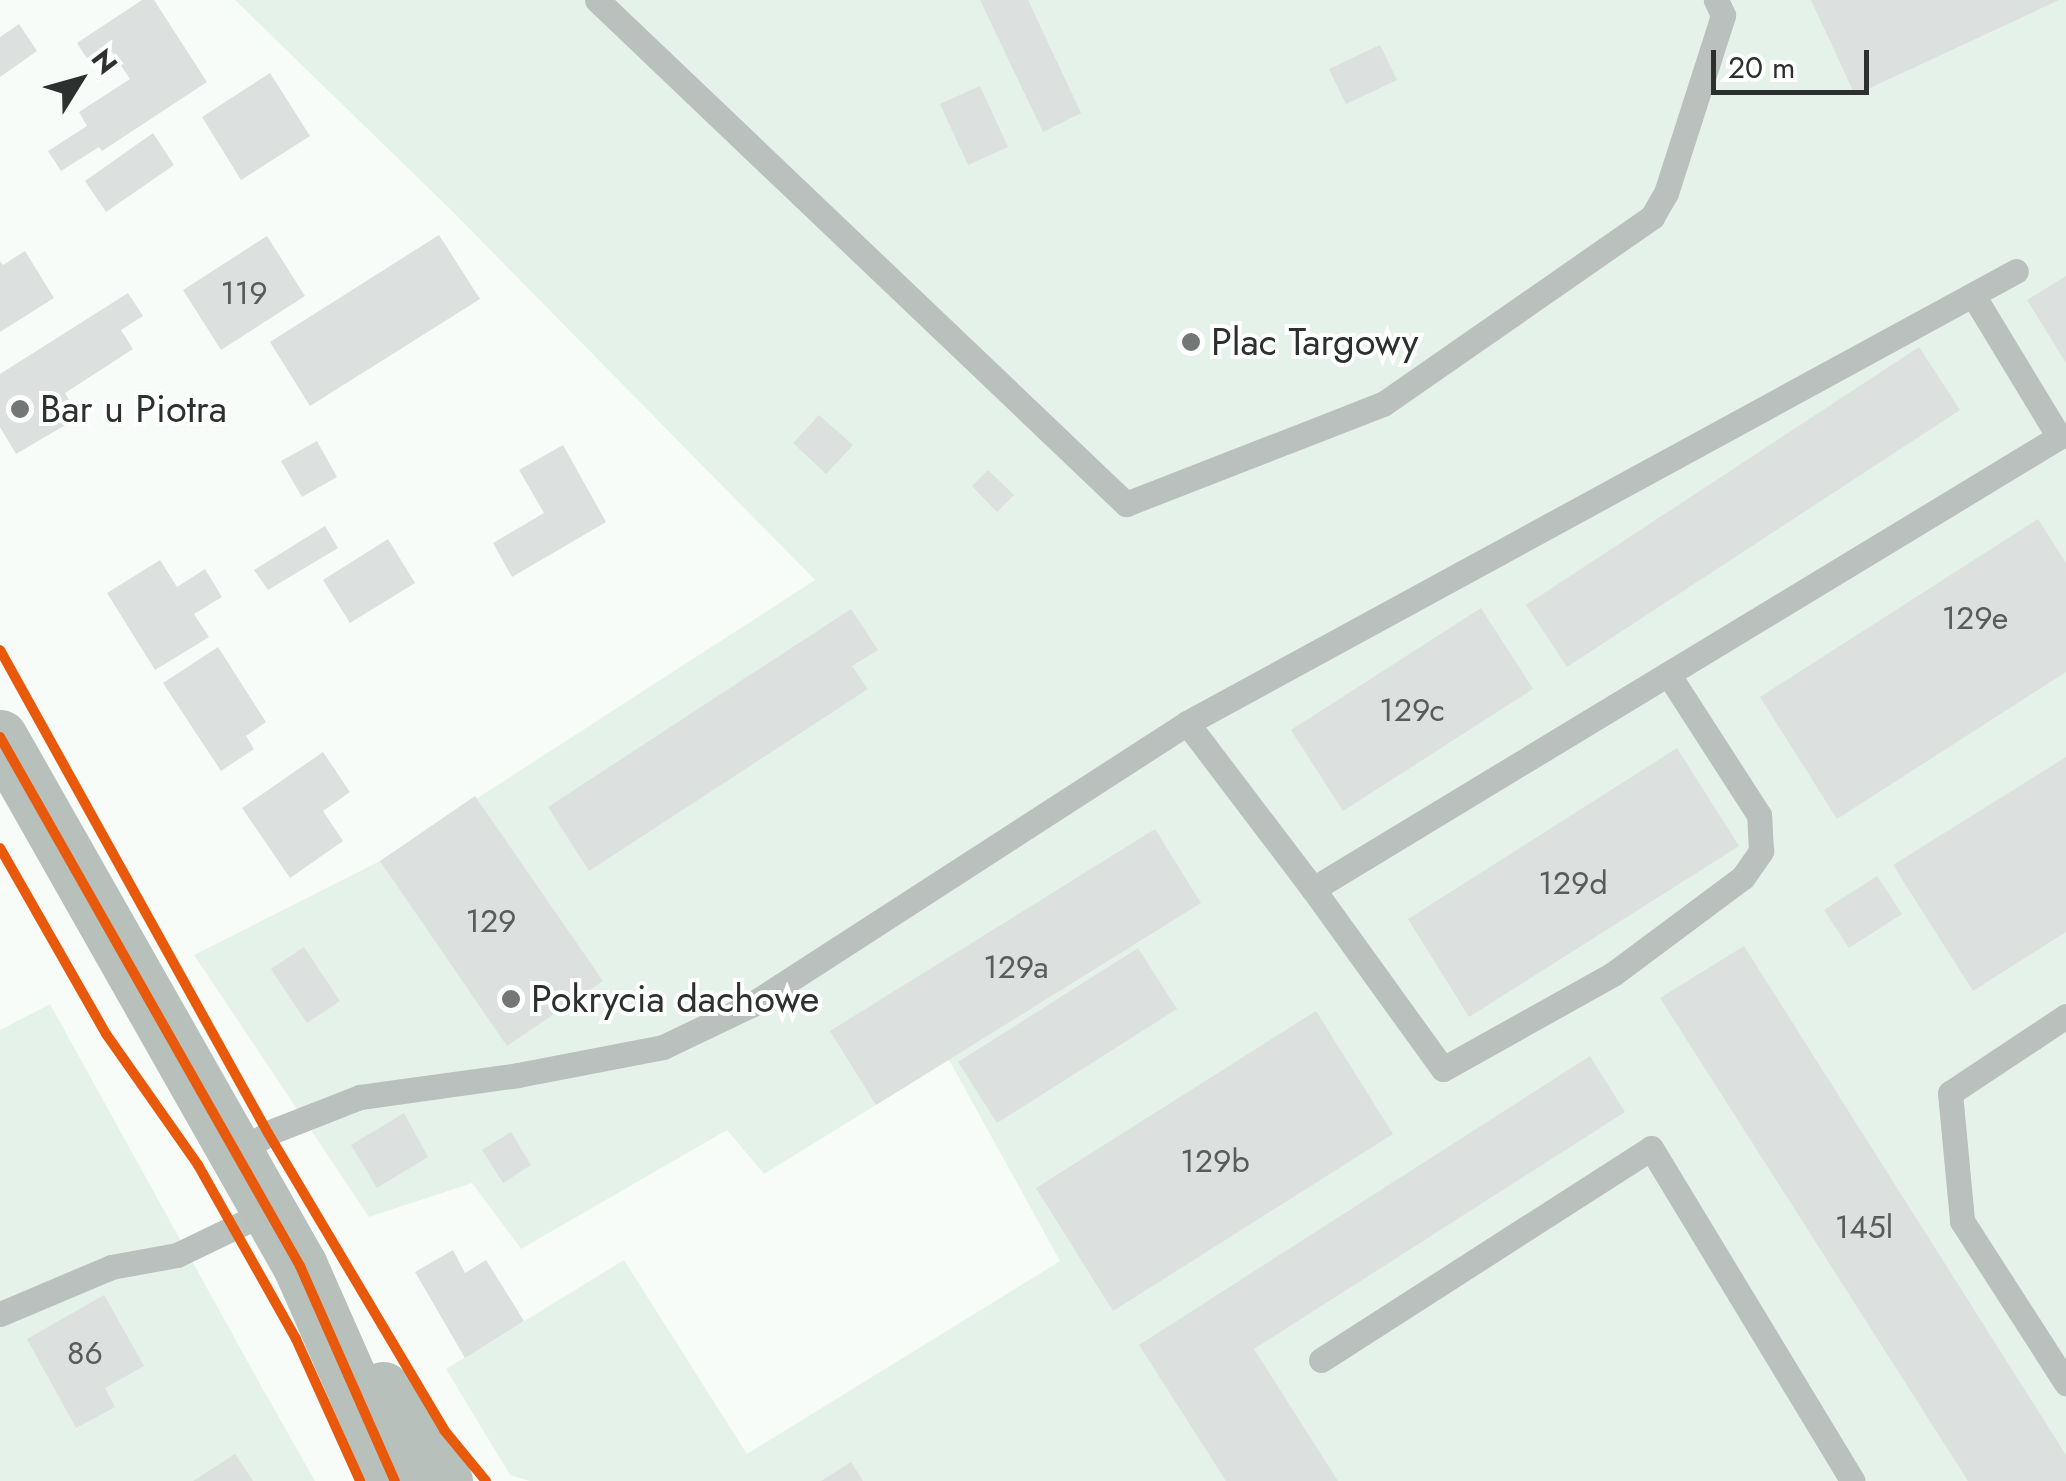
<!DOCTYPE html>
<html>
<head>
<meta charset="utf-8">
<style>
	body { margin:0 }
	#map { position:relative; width:2066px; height:1481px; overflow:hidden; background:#f7fcf9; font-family:Jost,sans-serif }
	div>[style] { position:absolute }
	.built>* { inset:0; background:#e5f2ea }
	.building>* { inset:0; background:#dce0de }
	.lane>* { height:25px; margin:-12.5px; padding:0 12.5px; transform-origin:12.5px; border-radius:12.5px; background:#bac0bd }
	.secondary>* { height:55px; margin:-27.5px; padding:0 27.5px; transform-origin:27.5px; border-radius:27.5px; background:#b7c0bb }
	.cycleway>* { height:10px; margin:-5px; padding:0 5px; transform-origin:5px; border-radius:5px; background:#e8590c }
	.dots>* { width:28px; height:28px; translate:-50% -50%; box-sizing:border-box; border:5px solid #fff; border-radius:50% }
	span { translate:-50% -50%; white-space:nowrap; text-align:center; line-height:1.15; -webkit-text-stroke:8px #fff; paint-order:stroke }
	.number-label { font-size:32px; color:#585c5a }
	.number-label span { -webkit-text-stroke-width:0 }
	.poi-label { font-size:38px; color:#2c302e }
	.left { translate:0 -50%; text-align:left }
	.north { position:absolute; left:30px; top:30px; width:100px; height:100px; -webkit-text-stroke:8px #fff; paint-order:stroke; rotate:53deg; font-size:28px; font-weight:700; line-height:40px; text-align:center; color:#2c302e }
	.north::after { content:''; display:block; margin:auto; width:35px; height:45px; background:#2c302e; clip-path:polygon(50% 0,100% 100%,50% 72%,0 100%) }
	.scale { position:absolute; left:1711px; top:50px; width:158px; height:45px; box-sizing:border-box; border:5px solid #2c302e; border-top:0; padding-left:12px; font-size:30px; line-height:35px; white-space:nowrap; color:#2c302e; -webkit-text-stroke:8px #fff; paint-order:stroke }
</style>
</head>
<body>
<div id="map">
	<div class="built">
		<i style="clip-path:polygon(235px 0,2066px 0,2066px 1481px,530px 1481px,510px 1475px,446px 1369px,624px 1260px,747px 1454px,1060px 1261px,949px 1060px,764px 1174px,727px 1130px,521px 1249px,472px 1183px,369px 1217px,194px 955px,380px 861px,815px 580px,453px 212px)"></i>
		<i style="clip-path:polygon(50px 1004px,260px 1384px,315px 1481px,0 1481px,0 1030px)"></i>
	</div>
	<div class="building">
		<i style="clip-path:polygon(142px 0,154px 0,207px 82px,102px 151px,99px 147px,61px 171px,48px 151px,87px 126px,79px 112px,130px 79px,112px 52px,91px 65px,77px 43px)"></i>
		<i style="clip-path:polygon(980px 0,1028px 0,1081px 113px,1043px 132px)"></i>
		<i style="clip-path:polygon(1811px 0,2059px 0,1855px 95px)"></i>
		<i style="clip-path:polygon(19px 24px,37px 51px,0 77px,0 37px)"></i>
		<i style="clip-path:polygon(1380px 45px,1397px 80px,1346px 104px,1329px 69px)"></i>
		<i style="clip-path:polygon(270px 73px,310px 136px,241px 180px,202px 117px)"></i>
		<i style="clip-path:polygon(980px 86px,1008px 147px,968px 165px,940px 104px)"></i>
		<i style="clip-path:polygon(153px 133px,174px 165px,106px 212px,85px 181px)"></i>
		<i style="clip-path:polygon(439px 235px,480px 299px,310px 406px,270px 342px)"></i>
		<i style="clip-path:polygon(267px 236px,305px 296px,221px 350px,183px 290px)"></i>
		<i style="clip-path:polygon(25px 251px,54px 298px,0 332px,0 261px,3px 265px)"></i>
		<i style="clip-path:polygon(2066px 276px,2066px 363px,2027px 300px)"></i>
		<i style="clip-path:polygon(128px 293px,143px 316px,121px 330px,133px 349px,65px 393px,79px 417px,16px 454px,0 427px,0 374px)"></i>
		<i style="clip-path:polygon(1919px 347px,1960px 410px,1567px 667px,1526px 605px)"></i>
		<i style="clip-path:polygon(819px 415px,853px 445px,826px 474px,793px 443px)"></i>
		<i style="clip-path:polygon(317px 441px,337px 477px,302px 497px,281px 461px)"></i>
		<i style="clip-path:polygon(563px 445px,606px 522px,512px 577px,493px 543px,544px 513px,519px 470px)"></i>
		<i style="clip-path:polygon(988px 470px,1014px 495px,997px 512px,972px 486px)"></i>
		<i style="clip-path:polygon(2038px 519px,2066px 563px,2066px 672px,1837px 819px,1760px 697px)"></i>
		<i style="clip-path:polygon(325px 526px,338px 548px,268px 590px,254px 570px)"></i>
		<i style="clip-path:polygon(388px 539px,415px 583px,350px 623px,323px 580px)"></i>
		<i style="clip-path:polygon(160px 560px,177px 587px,205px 569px,222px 597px,194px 614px,209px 637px,155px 670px,107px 593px)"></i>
		<i style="clip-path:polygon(1481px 608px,1533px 689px,1343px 811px,1291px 730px)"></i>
		<i style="clip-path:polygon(851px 609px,878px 650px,852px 666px,868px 689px,589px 871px,548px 807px)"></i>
		<i style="clip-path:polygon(218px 647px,266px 722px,246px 736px,254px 749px,221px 771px,163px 683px)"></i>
		<i style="clip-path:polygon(1677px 748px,1739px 846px,1469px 1017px,1408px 919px)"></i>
		<i style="clip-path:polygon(323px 752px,350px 792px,323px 811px,343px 841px,290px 878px,242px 808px)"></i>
		<i style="clip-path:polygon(2066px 757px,2066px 932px,1973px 991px,1893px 865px)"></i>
		<i style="clip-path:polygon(475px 796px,603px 981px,507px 1046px,380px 861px)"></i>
		<i style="clip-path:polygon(1155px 829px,1201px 903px,876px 1105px,830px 1031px)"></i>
		<i style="clip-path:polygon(1877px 876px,1902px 914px,1849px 948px,1824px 910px)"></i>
		<i style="clip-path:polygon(1744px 946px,2066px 1455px,2066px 1481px,1968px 1481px,1660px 998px)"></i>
		<i style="clip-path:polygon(304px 947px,340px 1001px,307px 1023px,271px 969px)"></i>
		<i style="clip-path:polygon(1138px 948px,1177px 1009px,997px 1123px,958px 1062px)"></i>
		<i style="clip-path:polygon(1316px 1011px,1393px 1134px,1113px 1311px,1036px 1188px)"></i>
		<i style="clip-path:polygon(1590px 1056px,1625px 1112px,1254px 1349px,1338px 1481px,1226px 1481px,1139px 1345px)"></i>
		<i style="clip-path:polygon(404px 1113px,428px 1157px,377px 1188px,351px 1145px)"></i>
		<i style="clip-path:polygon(511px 1132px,531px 1165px,503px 1183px,482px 1150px)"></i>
		<i style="clip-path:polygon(453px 1250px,465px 1273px,486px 1260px,524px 1321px,465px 1358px,415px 1272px)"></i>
		<i style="clip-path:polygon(104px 1295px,144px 1366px,105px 1388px,115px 1407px,76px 1428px,27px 1339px)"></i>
		<i style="clip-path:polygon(235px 1454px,253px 1481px,193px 1481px)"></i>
		<i style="clip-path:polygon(851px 1462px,863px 1481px,821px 1481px)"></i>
	</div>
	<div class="lane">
		<i style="left:597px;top:0;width:731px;rotate:43.61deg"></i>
		<i style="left:1126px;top:504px;width:276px;rotate:-21.3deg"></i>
		<i style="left:1383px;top:404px;width:328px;rotate:-34.8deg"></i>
		<i style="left:1652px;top:217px;width:28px;rotate:-60deg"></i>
		<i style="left:1666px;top:193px;width:187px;rotate:-72.2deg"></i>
		<i style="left:1723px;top:15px;width:17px;rotate:-115deg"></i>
		<i style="left:1187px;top:723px;width:208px;rotate:52.8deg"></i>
		<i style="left:1313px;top:889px;width:872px;rotate:-31.21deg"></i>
		<i style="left:2059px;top:437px;width:166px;rotate:-121.2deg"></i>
		<i style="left:1313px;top:889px;width:222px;rotate:54.2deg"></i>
		<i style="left:1443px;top:1069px;width:195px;rotate:-29.2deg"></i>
		<i style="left:1613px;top:974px;width:162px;rotate:-36.7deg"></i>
		<i style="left:1743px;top:877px;width:32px;rotate:-55deg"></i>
		<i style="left:1761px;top:851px;width:36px;rotate:-93deg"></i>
		<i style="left:1759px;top:815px;width:168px;rotate:-122.8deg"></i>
		<i style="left:2066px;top:1016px;width:139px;rotate:146.4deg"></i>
		<i style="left:1950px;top:1093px;width:129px;rotate:84.6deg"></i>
		<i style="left:1962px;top:1221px;width:193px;rotate:57.3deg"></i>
		<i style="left:237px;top:1155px;width:38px;rotate:-35deg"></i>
		<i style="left:268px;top:1133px;width:99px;rotate:-21.4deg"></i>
		<i style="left:360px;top:1097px;width:160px;rotate:-7.9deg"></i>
		<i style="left:518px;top:1075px;width:148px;rotate:-10.9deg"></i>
		<i style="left:663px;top:1047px;width:98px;rotate:-25.5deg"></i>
		<i style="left:751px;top:1005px;width:519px;rotate:-32.89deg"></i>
		<i style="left:1187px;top:723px;width:944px;rotate:-28.6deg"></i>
		<i style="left:0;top:1314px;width:121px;rotate:-22.9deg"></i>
		<i style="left:111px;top:1267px;width:67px;rotate:-10.3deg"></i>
		<i style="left:177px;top:1255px;width:103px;rotate:-25.8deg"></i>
		<i style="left:1321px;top:1360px;width:392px;rotate:-32.7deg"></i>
		<i style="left:1651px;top:1148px;width:389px;rotate:58.8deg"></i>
	</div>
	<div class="secondary">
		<i style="left:0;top:737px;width:608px;rotate:60.44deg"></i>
		<i style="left:300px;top:1266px;width:235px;rotate:66.2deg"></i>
		<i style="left:383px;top:1389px;width:111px;rotate:56deg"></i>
	</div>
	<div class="cycleway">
		<i style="left:0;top:650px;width:552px;rotate:60.98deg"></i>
		<i style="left:268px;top:1133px;width:345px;rotate:59.3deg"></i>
		<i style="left:444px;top:1430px;width:66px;rotate:50.5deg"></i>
		<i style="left:0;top:737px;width:608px;rotate:60.44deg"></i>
		<i style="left:300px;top:1266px;width:235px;rotate:66.2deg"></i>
		<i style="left:0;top:848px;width:214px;rotate:60.3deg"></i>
		<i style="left:106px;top:1034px;width:160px;rotate:54.9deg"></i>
		<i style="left:198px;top:1165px;width:200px;rotate:60.6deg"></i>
		<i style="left:296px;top:1339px;width:156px;rotate:65.7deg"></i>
	</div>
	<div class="dots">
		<i style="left:1191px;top:342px;background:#737775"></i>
		<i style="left:20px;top:409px;background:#737775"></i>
		<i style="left:511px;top:999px;background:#737775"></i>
	</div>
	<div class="number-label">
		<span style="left:244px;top:293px">119</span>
		<span style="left:1975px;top:618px">129e</span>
		<span style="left:1412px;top:710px">129c</span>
		<span style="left:1573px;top:883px">129d</span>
		<span style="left:491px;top:921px">129</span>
		<span style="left:1016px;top:967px">129a</span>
		<span style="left:1215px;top:1161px">129b</span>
		<span style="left:1864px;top:1227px">145l</span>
		<span style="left:85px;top:1353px">86</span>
	</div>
	<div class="poi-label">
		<span class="left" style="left:1211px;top:342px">Plac Targowy</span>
		<span class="left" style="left:40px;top:409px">Bar u Piotra</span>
		<span class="left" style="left:531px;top:999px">Pokrycia dachowe</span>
	</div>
	<div class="north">N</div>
	<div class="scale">20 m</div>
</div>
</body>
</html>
